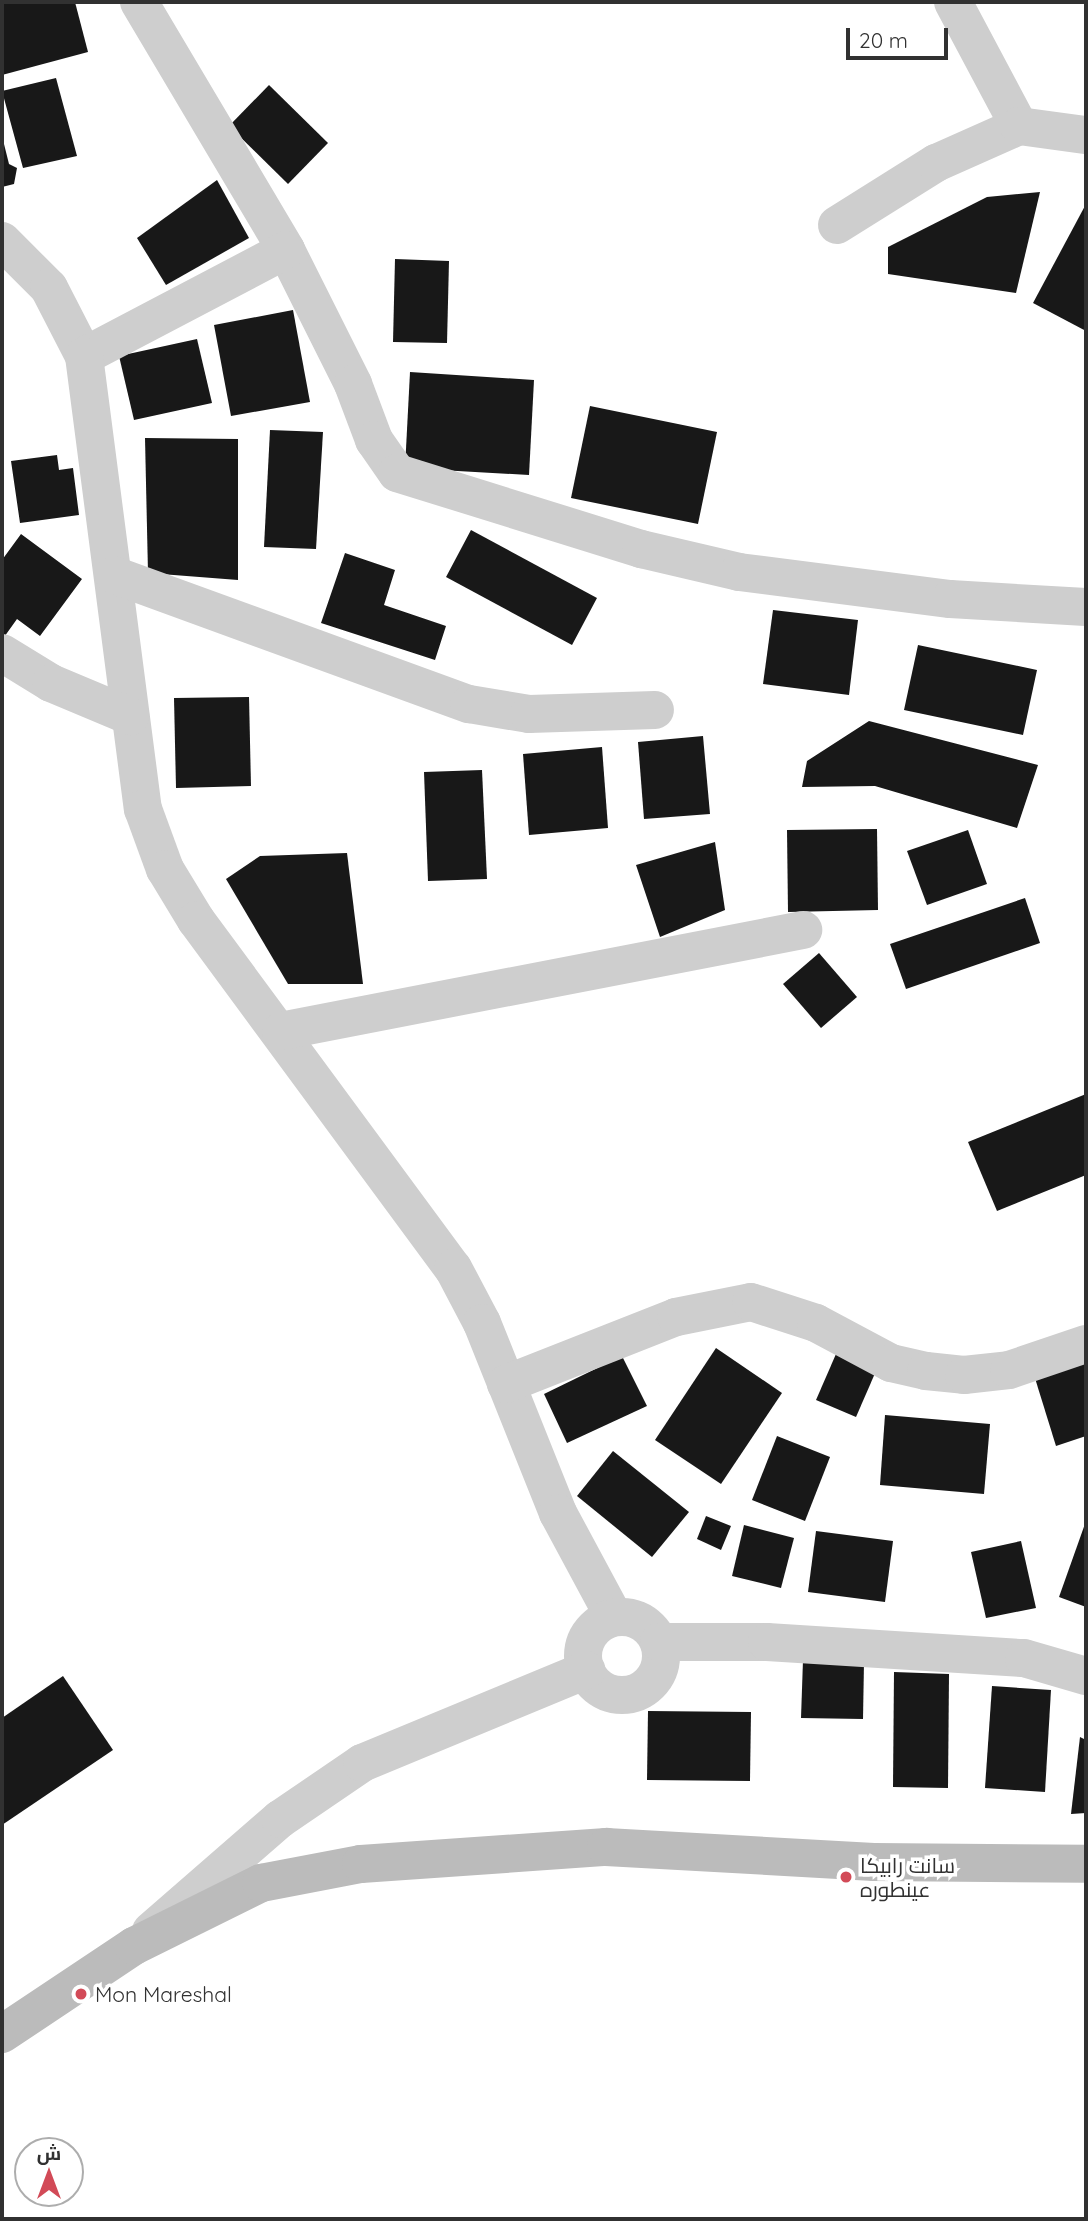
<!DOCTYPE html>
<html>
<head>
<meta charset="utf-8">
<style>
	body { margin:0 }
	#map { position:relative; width:1088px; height:2221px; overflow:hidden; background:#fff; font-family:Quicksand,Cairo,sans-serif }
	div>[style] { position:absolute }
	.building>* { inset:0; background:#181818 }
	.minor>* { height:38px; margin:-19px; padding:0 19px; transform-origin:19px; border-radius:19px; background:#cecece }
	.minor>.ring { margin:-19px; padding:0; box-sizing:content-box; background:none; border:38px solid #cecece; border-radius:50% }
	.secondary>* { height:38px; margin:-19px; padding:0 19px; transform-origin:19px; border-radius:19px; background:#bbb }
	.dots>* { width:19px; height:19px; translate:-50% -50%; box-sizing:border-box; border:4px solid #fff; border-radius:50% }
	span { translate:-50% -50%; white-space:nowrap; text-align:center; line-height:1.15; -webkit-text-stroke:7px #fff; paint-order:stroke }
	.poi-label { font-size:21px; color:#313131 }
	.left { translate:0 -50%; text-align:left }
	.frame { position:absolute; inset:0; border:4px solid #313131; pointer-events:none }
	.north { position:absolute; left:14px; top:2137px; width:70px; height:70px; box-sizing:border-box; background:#fff; border:2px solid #adadad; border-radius:50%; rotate:0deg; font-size:19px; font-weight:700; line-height:28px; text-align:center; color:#313131 }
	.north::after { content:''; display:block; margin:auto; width:24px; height:32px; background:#d24a57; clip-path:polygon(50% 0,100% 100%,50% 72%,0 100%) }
	.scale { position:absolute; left:846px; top:28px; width:102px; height:32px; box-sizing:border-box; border:4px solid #313131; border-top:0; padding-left:9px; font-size:21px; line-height:24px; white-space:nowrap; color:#313131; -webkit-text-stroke:5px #fff; paint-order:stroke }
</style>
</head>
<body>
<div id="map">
	<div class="building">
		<i style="clip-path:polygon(2px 2px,75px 2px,88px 52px,2px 75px)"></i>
		<i style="clip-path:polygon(56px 78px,77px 156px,23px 168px,2px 91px)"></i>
		<i style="clip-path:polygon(269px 85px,328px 143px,288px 184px,229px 126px)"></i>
		<i style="clip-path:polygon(2px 136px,9px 164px,17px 168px,14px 184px,2px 187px)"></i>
		<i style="clip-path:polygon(217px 180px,249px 238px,166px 285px,137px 238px)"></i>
		<i style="clip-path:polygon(1040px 192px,1016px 293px,888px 274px,888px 247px,987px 197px)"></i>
		<i style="clip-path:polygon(1086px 204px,1086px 331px,1033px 303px)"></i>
		<i style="clip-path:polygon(395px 259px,449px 261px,447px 343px,393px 342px)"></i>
		<i style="clip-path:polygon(293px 310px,310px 402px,231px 416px,214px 325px)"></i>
		<i style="clip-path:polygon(197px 339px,212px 403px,134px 420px,119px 356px)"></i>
		<i style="clip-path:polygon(410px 372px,534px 380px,529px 475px,405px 468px)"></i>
		<i style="clip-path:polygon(590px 406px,717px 432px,698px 524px,571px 498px)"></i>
		<i style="clip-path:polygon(270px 430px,323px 432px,316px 549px,264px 547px)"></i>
		<i style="clip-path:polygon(145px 438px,238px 439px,238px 580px,148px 573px)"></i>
		<i style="clip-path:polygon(57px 455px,59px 470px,73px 468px,79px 515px,20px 523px,11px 461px)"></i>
		<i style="clip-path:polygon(471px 530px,597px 598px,572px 645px,446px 577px)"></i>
		<i style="clip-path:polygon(21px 534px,82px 579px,40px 636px,17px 619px,2px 640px,2px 560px)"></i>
		<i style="clip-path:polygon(345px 553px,395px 570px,384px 605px,446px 626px,435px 660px,321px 623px)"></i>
		<i style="clip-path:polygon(773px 610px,858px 620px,849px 695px,763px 684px)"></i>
		<i style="clip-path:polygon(918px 645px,1037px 670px,1023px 735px,904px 710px)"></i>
		<i style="clip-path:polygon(249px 697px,251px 786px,176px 788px,174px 698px)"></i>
		<i style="clip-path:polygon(869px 721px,1038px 765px,1017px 828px,875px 786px,802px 787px,807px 761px)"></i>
		<i style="clip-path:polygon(703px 736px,710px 814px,644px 819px,638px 742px)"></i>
		<i style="clip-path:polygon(602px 747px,608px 828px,529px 835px,523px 754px)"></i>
		<i style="clip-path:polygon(482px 770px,487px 879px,428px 881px,424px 772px)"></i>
		<i style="clip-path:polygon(877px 829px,878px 910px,788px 912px,787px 830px)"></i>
		<i style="clip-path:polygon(968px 830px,987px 884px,927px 905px,907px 851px)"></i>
		<i style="clip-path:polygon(715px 842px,725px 910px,660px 937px,636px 865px)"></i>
		<i style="clip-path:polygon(347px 853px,363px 984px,288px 984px,226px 879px,260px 856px)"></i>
		<i style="clip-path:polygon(1025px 898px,1040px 943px,906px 989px,890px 944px)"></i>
		<i style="clip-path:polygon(819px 953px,857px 997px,821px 1028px,783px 984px)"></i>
		<i style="clip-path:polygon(1086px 1094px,1086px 1175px,997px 1211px,968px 1142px)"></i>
		<i style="clip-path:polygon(716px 1348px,782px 1393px,721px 1484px,655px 1440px)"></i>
		<i style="clip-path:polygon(836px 1354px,876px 1371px,856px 1417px,816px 1400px)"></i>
		<i style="clip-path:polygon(622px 1356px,647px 1406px,567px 1443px,544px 1394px)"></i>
		<i style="clip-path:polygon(1086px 1359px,1086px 1436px,1056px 1446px,1034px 1375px)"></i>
		<i style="clip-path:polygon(885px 1415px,990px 1424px,984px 1494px,880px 1485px)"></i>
		<i style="clip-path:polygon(777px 1436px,830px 1457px,805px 1521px,752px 1500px)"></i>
		<i style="clip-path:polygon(613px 1451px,689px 1512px,652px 1557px,577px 1496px)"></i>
		<i style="clip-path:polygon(706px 1516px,731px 1526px,721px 1550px,697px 1539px)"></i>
		<i style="clip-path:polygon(1086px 1521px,1086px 1607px,1059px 1597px)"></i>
		<i style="clip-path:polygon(744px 1525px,794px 1538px,781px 1588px,732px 1576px)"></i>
		<i style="clip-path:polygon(816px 1531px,893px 1541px,885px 1602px,808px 1592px)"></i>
		<i style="clip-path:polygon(1021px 1541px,1036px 1608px,986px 1618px,971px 1552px)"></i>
		<i style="clip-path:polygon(803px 1660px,864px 1662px,863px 1719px,801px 1718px)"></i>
		<i style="clip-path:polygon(894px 1672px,949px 1674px,948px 1788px,893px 1787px)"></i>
		<i style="clip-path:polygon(63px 1676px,113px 1750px,2px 1825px,2px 1718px)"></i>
		<i style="clip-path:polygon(992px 1686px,1051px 1690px,1045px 1792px,985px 1788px)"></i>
		<i style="clip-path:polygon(648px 1711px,751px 1712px,750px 1781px,647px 1780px)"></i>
		<i style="clip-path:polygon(1080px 1737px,1086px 1740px,1086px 1813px,1071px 1814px)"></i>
	</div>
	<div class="minor">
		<i style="left:139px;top:2px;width:288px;rotate:59.3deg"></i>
		<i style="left:286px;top:250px;width:150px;rotate:63.4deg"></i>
		<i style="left:353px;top:384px;width:60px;rotate:69.4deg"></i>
		<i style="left:374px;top:440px;width:40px;rotate:55.1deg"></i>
		<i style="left:397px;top:473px;width:256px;rotate:17.3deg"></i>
		<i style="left:641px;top:549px;width:101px;rotate:13.2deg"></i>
		<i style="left:739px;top:572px;width:213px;rotate:7.3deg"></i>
		<i style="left:950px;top:599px;width:136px;rotate:3.4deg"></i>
		<i style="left:953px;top:2px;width:140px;rotate:62deg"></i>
		<i style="left:837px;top:225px;width:117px;rotate:-32.1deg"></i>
		<i style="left:936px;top:163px;width:91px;rotate:-24deg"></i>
		<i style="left:1019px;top:126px;width:68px;rotate:7.7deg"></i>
		<i style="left:2px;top:241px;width:66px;rotate:45deg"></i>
		<i style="left:49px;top:288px;width:76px;rotate:62.8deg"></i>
		<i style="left:286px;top:250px;width:228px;rotate:152.3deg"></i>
		<i style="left:84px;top:356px;width:457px;rotate:82.6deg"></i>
		<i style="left:143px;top:809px;width:64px;rotate:69.9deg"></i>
		<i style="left:165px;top:869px;width:60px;rotate:58.7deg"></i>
		<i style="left:196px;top:920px;width:433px;rotate:53.6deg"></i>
		<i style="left:453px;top:1268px;width:62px;rotate:62.2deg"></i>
		<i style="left:482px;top:1323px;width:205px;rotate:68.2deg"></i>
		<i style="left:558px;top:1513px;width:118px;rotate:61.7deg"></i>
		<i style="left:114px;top:575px;width:378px;rotate:20deg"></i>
		<i style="left:469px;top:704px;width:61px;rotate:9.5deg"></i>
		<i style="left:529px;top:714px;width:126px;rotate:-1.8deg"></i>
		<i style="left:2px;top:653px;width:57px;rotate:31.5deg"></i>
		<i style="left:51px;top:683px;width:86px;rotate:22.7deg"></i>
		<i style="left:281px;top:1031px;width:532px;rotate:-10.95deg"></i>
		<i style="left:506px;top:1384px;width:183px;rotate:-21.5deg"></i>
		<i style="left:676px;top:1317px;width:76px;rotate:-11.3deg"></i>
		<i style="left:751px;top:1302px;width:68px;rotate:17.9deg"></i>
		<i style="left:816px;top:1323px;width:85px;rotate:28.1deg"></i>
		<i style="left:891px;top:1363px;width:36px;rotate:13deg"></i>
		<i style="left:926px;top:1371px;width:38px;rotate:6deg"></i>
		<i style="left:964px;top:1375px;width:45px;rotate:-6.3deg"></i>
		<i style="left:1009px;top:1370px;width:81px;rotate:-18.7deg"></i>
		<i class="ring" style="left:583px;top:1617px;width:40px;height:40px"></i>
		<i style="left:659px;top:1642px;width:108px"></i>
		<i style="left:767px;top:1642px;width:257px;rotate:3.6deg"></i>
		<i style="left:1024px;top:1658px;width:65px;rotate:16.2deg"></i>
		<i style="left:151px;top:1931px;width:171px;rotate:-41deg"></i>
		<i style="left:280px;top:1819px;width:99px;rotate:-34.3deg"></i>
		<i style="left:362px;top:1763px;width:243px;rotate:-22.5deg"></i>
	</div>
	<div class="secondary">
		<i style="left:2px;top:2034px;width:159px;rotate:-33.7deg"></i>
		<i style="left:134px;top:1946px;width:142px;rotate:-26.4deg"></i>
		<i style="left:261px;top:1883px;width:102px;rotate:-10.8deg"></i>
		<i style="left:361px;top:1864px;width:246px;rotate:-4deg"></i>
		<i style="left:606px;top:1847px;width:268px;rotate:3.2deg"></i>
		<i style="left:874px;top:1862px;width:212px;rotate:0.5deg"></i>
	</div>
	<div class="dots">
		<i style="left:846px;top:1877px;background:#d24a57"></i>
		<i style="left:81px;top:1994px;background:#d24a57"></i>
	</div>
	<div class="poi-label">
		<span class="left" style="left:860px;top:1877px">سانت رابيكا<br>عينطوره</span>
		<span class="left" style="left:95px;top:1994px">Mon Mareshal</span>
	</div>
	<div class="frame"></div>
	<div class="north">ش</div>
	<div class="scale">20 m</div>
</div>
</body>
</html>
